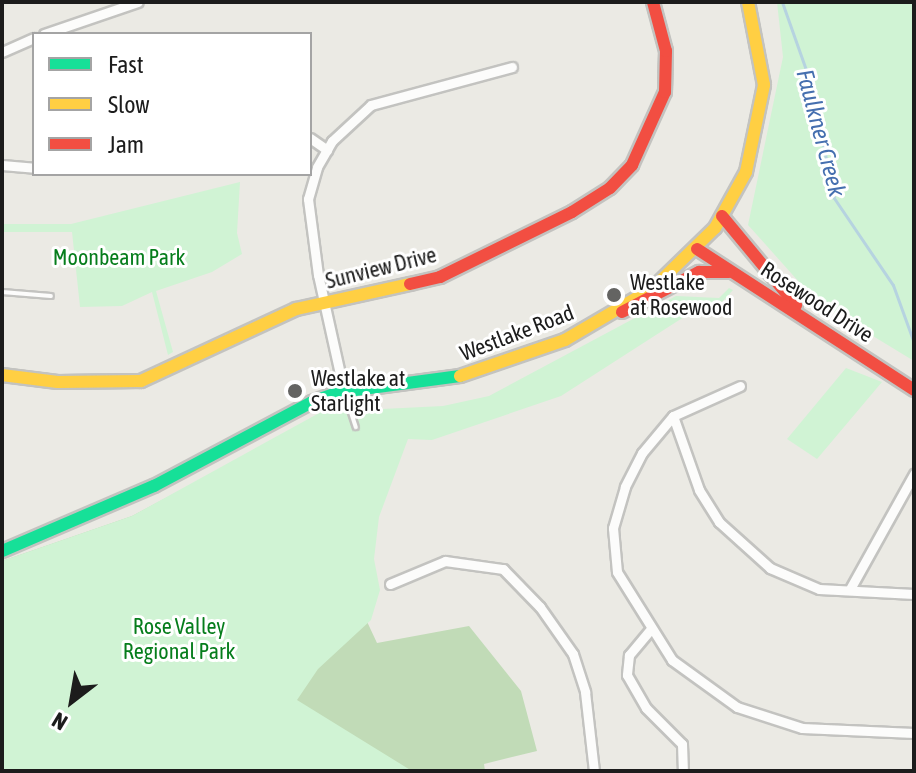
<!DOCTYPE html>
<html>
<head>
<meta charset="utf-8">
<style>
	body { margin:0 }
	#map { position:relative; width:916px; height:773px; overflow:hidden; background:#ebeae4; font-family:"Asap Condensed",sans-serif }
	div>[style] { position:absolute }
	.forest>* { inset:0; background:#c1dbb7 }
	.park>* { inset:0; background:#d0f3d4 }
	.stream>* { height:3px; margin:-1.5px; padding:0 1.5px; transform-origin:1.5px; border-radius:1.5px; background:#b6d3e0 }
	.roads { filter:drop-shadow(2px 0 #c3c3c0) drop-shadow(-2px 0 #c3c3c0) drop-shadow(0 2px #c3c3c0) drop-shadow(0 -2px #c3c3c0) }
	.lane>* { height:4px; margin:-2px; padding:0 2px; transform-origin:2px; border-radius:2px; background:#fcfcfb }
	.street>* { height:9px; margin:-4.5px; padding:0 4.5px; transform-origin:4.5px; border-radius:4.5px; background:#fcfcfb }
	.fast>* { height:12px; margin:-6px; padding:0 6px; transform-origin:6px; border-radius:6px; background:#16e098 }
	.slow>* { height:12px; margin:-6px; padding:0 6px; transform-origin:6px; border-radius:6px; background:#ffcf43 }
	.jam>* { height:12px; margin:-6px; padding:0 6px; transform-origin:6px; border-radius:6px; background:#f24e42 }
	.dots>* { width:22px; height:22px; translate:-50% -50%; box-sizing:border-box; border:4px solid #fff; border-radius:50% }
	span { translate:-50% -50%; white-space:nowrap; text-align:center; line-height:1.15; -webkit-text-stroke:6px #fff; paint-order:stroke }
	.park-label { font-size:22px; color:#067d1c }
	.street-label { font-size:22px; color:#1c1c1c }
	.poi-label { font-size:22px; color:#1c1c1c }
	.left { translate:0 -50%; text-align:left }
	.water-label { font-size:24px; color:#456faf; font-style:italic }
	.frame { position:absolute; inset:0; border:4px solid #1c1c1c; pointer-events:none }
	.legend { position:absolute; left:32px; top:32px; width:280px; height:144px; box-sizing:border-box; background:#fff; border:2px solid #a4a4a4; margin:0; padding:10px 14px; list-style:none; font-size:24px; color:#1c1c1c }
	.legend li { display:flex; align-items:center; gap:16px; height:40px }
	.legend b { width:40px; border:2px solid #a4a4a4 }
	.north { position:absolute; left:32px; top:661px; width:80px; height:80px; -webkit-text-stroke:6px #fff; paint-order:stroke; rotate:211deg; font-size:22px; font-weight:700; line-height:32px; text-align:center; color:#1c1c1c }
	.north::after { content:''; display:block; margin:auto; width:28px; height:36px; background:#1c1c1c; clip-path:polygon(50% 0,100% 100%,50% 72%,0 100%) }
</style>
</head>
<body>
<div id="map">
	<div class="forest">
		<i style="clip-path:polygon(316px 418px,314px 508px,377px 643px,469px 626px,521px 691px,537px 751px,484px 764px,485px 771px,2px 771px,2px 561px,132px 516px)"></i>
	</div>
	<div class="park">
		<i style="clip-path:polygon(777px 2px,914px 2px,914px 361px,817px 302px,748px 225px,783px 57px)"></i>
		<i style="clip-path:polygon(240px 182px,237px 233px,242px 254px,212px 272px,156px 291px,173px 352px,168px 355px,152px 292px,122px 306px,80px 307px,72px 232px,2px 232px,2px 224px,71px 224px)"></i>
		<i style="clip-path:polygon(729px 288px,733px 290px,722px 302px,687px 315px,561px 396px,432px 440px,408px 439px,379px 517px,374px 559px,380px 590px,371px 620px,318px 669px,297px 700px,412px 771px,2px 771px,2px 561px,132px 516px,321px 412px,443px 406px,489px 396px,676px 296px,719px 298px)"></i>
		<i style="clip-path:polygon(846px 368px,882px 382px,817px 459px,787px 439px)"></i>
	</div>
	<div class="stream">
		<i style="left:782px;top:2px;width:84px;rotate:70.5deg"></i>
		<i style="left:810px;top:81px;width:119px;rotate:78.4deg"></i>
		<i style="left:834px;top:198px;width:105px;rotate:55.9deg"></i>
		<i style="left:893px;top:285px;width:62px;rotate:70.1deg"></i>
	</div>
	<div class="roads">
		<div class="lane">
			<i style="left:2px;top:292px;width:49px;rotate:4.7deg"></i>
			<i style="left:345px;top:394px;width:35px;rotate:72deg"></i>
		</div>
		<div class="street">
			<i style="left:44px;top:34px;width:99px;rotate:-18.8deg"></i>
			<i style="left:2px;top:52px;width:35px;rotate:-24deg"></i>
			<i style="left:310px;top:138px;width:21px;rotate:35deg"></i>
			<i style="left:2px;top:165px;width:32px;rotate:5deg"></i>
			<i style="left:740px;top:386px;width:73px;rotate:155.9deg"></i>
			<i style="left:673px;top:416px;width:48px;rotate:130deg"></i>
			<i style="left:642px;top:453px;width:38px;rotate:117deg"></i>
			<i style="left:625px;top:487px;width:43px;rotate:106.3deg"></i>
			<i style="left:613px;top:528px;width:44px;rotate:84.8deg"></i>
			<i style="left:617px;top:572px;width:104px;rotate:58deg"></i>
			<i style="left:672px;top:660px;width:80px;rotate:35.9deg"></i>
			<i style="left:737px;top:707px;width:68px;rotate:17.9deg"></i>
			<i style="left:802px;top:728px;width:112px;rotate:2.6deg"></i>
			<i style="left:344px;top:392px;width:120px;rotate:-102.5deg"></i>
			<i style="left:318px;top:275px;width:77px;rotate:-97.5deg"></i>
			<i style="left:308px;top:199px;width:33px;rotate:-74deg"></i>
			<i style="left:317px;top:167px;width:30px;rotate:-60deg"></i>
			<i style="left:332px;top:141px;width:53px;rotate:-42.7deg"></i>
			<i style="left:371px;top:105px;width:146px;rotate:-15.1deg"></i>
			<i style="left:673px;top:416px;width:78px;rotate:70.6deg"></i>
			<i style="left:699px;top:490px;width:38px;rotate:58deg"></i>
			<i style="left:719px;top:522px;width:69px;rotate:42deg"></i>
			<i style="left:770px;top:568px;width:53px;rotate:23.2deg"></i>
			<i style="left:819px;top:589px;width:95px;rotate:3deg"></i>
			<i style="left:390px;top:584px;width:60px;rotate:-22.7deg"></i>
			<i style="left:445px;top:561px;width:59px;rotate:7.9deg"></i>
			<i style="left:503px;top:569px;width:53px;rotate:45.8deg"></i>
			<i style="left:540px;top:607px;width:57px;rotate:54.9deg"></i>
			<i style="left:573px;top:654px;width:40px;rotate:72deg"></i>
			<i style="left:585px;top:692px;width:80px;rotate:83.5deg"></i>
			<i style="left:850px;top:589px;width:132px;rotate:-60.9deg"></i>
			<i style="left:650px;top:630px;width:33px;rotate:130deg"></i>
			<i style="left:629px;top:655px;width:20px;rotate:96deg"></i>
			<i style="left:627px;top:675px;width:38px;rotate:60deg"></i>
			<i style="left:646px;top:708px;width:51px;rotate:45deg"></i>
			<i style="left:682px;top:744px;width:27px;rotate:88deg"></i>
		</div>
		<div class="fast">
			<i style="left:2px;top:551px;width:165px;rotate:-23.2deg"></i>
			<i style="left:154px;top:486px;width:179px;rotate:-28deg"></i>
			<i style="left:312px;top:402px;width:30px;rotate:-20deg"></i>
			<i style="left:340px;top:392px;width:121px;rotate:-7.6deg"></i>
		</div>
		<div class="slow">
			<i style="left:2px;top:375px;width:56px;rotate:7.1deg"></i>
			<i style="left:58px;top:382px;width:83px;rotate:-0.7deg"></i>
			<i style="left:141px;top:381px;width:171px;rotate:-24.9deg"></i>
			<i style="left:296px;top:309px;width:117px;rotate:-12.4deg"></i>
			<i style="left:460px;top:376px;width:111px;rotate:-18.9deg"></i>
			<i style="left:565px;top:340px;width:101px;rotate:-30.4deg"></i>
			<i style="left:652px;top:289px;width:88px;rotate:-44.1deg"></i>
			<i style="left:715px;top:228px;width:64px;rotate:-61deg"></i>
			<i style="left:746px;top:172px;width:89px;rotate:-78.3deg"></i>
			<i style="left:764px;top:85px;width:85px;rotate:-100.9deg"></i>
		</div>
		<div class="jam">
			<i style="left:722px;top:216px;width:116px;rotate:50.3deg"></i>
			<i style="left:697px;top:249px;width:259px;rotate:33deg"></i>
			<i style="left:410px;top:284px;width:31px;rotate:-13deg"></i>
			<i style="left:440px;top:277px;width:147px;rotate:-26.2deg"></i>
			<i style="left:572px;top:212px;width:45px;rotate:-32.3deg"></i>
			<i style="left:610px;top:188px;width:32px;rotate:-46deg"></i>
			<i style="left:632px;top:165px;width:80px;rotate:-65.7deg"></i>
			<i style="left:665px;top:92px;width:41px;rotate:-88.6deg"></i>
			<i style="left:666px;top:51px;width:51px;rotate:-104.9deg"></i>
			<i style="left:622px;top:312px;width:87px;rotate:-27.5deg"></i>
			<i style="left:699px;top:272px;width:30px"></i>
		</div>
	</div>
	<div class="dots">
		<i style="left:614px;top:295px;background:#646462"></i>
		<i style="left:295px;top:391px;background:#646462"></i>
	</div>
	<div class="park-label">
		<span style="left:119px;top:258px">Moonbeam Park</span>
		<span style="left:179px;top:639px">Rose Valley<br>Regional Park</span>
	</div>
	<div class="street-label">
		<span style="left:381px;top:268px;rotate:-14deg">Sunview Drive</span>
		<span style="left:817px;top:302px;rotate:33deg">Rosewood Drive</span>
		<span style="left:517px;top:333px;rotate:-21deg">Westlake Road</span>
	</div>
	<div class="poi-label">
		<span class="left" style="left:630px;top:295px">Westlake<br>at Rosewood</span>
		<span class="left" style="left:311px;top:391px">Westlake at<br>Starlight</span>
	</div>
	<div class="water-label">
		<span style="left:821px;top:133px;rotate:75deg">Faulkner Creek</span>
	</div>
	<div class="frame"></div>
	<ul class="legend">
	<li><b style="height:10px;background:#16e098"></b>Fast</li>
	<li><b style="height:10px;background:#ffcf43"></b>Slow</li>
	<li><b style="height:10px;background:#f24e42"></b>Jam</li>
	</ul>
	<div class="north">N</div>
</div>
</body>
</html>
